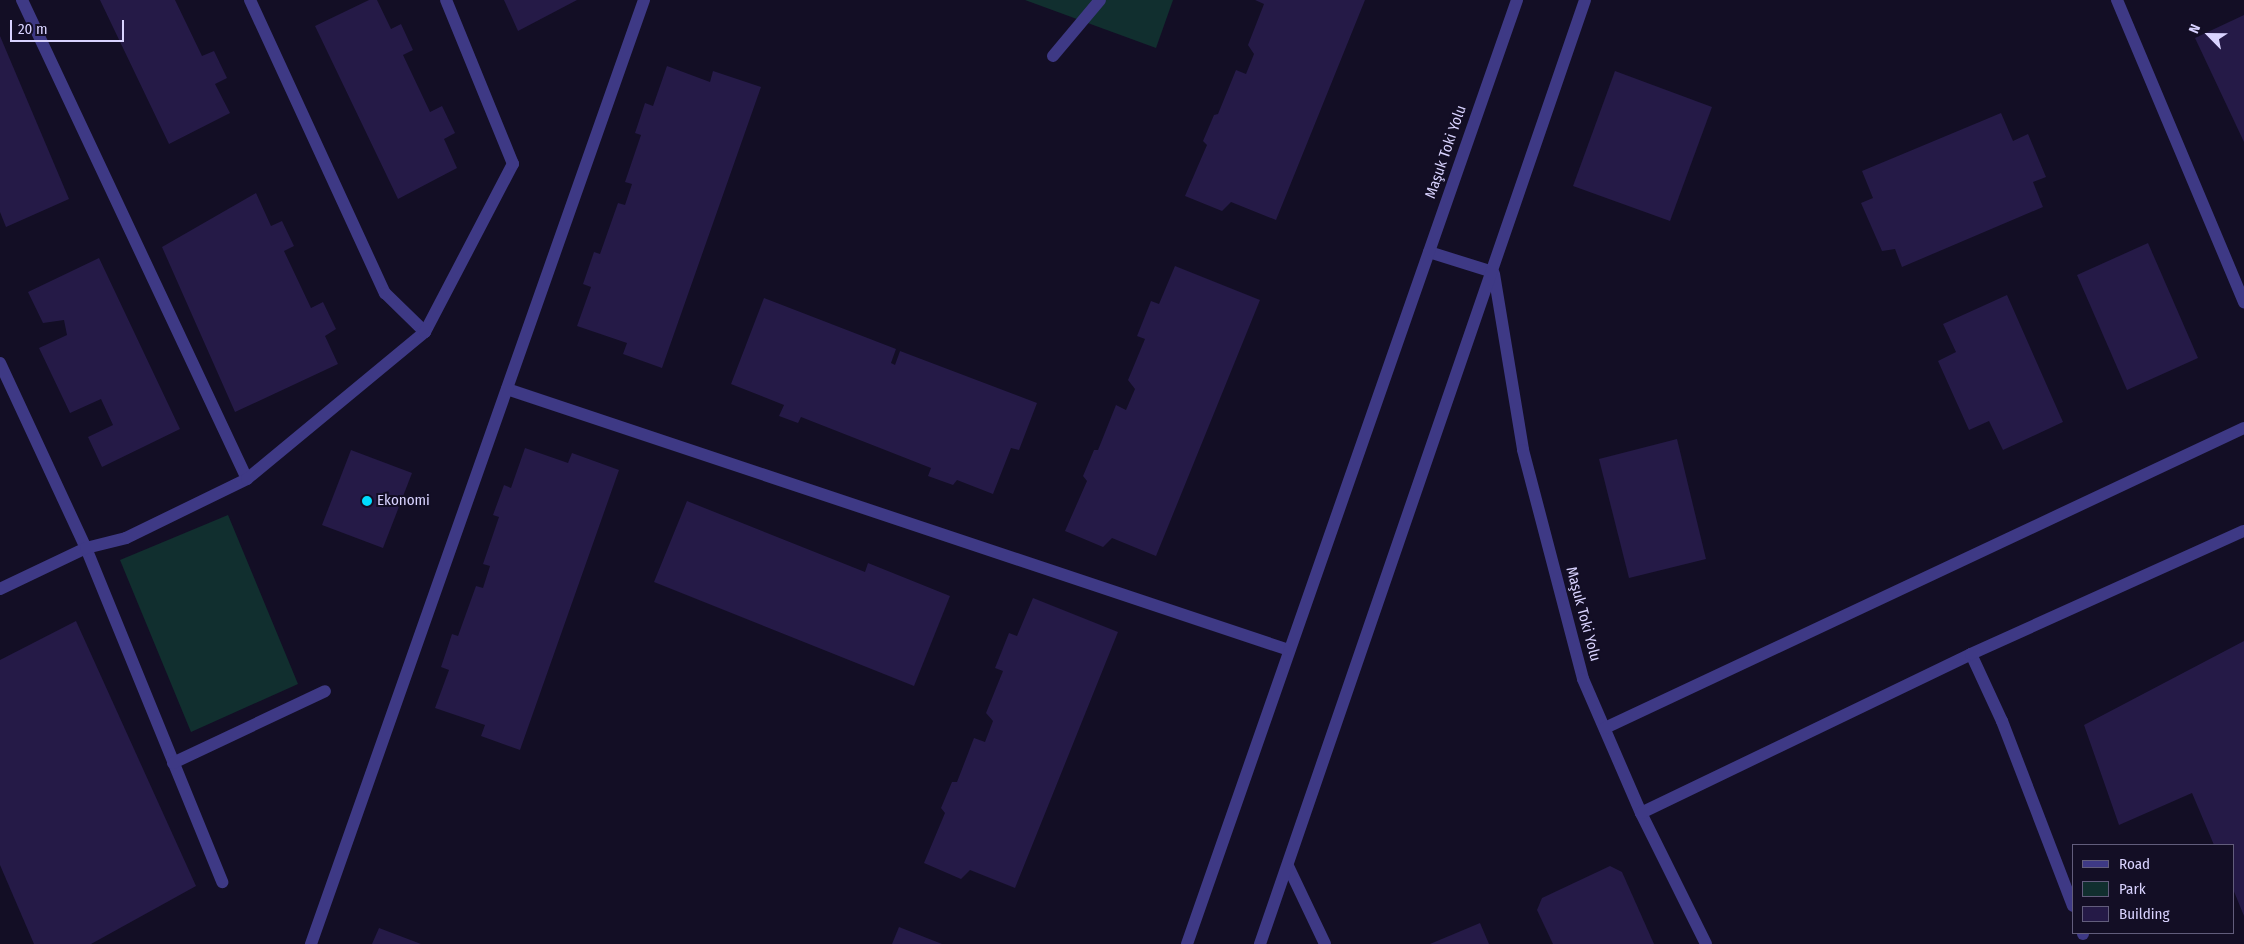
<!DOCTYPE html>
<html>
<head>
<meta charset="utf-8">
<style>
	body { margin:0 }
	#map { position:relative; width:2244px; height:944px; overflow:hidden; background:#130e25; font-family:"Fira Sans Condensed",sans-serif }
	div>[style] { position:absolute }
	.green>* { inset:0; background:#112f2f }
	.building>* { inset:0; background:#251a47 }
	.service>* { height:12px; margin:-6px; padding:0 6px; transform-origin:6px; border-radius:6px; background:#3e3985 }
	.pedestrian>* { height:12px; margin:-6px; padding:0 6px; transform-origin:6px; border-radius:6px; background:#3e3985 }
	.minor>* { height:12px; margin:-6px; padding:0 6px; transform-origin:6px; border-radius:6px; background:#3e3985 }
	.dots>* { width:14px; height:14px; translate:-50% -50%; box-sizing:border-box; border:2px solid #130e25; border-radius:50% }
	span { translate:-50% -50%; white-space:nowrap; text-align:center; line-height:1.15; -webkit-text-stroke:4px #130e25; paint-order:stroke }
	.street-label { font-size:15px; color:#d9d3ff }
	.poi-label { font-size:15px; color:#d9d3ff }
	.left { translate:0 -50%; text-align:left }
	.legend { position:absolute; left:2072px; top:844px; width:162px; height:90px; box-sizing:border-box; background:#130e25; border:1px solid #625d7c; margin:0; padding:6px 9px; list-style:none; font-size:15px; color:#d9d3ff }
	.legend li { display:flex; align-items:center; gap:10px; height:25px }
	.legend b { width:25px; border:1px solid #625d7c }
	.north { position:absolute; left:2184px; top:10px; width:50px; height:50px; -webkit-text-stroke:4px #130e25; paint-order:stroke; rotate:293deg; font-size:14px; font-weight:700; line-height:20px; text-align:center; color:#d9d3ff }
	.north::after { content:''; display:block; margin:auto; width:18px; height:22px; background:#d9d3ff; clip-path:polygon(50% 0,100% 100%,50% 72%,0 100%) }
	.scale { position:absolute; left:10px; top:20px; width:114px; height:22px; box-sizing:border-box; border:2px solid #d9d3ff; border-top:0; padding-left:6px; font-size:15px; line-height:18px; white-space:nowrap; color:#d9d3ff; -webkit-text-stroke:4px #130e25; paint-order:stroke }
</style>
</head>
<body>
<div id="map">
	<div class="green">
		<i style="clip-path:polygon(1025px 0,1173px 0,1156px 48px)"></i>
		<i style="clip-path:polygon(228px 515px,298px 684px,191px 732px,120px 560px)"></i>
	</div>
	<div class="building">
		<i style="clip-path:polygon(100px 0,175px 0,202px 56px,214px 51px,227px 78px,215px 84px,230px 113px,169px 144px)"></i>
		<i style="clip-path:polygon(369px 0,377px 0,391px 29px,401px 24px,413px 50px,403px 55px,430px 112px,442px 106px,455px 133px,444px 139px,457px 168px,398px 199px,315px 26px)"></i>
		<i style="clip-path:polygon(504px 0,577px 0,518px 31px)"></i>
		<i style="clip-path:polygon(1255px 0,1365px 0,1276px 220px,1231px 202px,1222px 211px,1185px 196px,1207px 145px,1203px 141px,1214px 115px,1218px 114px,1236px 70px,1246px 74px,1254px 54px,1248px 45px,1264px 4px)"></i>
		<i style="clip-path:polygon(2244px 15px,2244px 142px,2195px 38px)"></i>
		<i style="clip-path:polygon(0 36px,69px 199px,6px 227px,0 212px)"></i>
		<i style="clip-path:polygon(667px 66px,710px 82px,713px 71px,761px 87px,662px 368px,623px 354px,627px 343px,577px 326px,591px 287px,583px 284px,594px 252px,600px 254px,618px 203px,625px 205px,632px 184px,625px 182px,641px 135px,635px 133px,645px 103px,653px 106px)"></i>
		<i style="clip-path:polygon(1615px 71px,1712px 107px,1670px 221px,1573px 186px)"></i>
		<i style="clip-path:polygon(2001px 113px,2013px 141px,2028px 134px,2046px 177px,2033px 182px,2043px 207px,1902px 267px,1895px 249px,1882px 251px,1861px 203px,1873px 198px,1862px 171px)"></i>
		<i style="clip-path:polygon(256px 193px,271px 226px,282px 221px,294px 246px,284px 251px,311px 308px,323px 302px,336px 329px,325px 336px,338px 364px,235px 412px,162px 247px)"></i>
		<i style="clip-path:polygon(2148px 243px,2198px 358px,2127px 390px,2077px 275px)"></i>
		<i style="clip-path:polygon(99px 258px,180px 429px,102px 467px,88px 437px,113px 425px,101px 399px,70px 413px,39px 348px,67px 335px,64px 320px,43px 323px,28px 292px)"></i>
		<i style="clip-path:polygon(1175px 266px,1260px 300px,1156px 556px,1112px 538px,1103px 547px,1065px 531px,1087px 481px,1083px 476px,1094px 450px,1098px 450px,1116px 405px,1126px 410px,1135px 389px,1128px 380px,1145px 339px,1137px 336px,1151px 301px,1159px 304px)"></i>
		<i style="clip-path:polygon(2007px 295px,2063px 422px,2003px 450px,1989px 421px,1969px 430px,1938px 361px,1956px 352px,1943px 324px)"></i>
		<i style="clip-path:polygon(764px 298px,896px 349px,891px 363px,895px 365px,900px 351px,1037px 403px,1019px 450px,1011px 448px,993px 494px,957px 480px,953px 485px,928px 476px,931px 468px,801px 417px,798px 423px,779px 416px,784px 405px,731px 384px)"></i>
		<i style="clip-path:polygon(1677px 439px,1706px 559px,1629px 578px,1599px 459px)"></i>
		<i style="clip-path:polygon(525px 448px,568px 463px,572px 453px,619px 470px,520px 750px,481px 736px,485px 725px,435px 708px,449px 670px,441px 667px,452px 634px,458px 636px,476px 586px,483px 588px,490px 566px,483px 564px,499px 517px,493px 515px,504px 485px,511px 488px)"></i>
		<i style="clip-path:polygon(351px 450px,412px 473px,383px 548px,322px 525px)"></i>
		<i style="clip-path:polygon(687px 501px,865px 572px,868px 563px,950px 596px,914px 686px,654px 582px)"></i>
		<i style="clip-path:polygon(1033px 598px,1118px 632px,1015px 888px,970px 870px,961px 879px,924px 863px,945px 813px,941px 808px,952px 782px,957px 782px,974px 738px,985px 742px,993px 721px,986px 713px,1003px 671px,995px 668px,1009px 633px,1017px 636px)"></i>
		<i style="clip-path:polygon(76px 621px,196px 886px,91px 944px,34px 944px,0 865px,0 660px)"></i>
		<i style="clip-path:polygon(2244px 641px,2244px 916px,2233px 889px,2233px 845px,2214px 845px,2192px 793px,2119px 825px,2084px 725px)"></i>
		<i style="clip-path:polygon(1610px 866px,1622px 872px,1654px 944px,1553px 944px,1537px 910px,1542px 898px)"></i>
		<i style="clip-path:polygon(1480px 923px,1489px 944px,1430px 944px)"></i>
		<i style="clip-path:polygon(899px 927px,942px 944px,892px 944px)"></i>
		<i style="clip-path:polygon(379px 928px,421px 944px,372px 944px)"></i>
	</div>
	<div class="service">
		<i style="left:1971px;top:654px;width:74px;rotate:65.2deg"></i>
		<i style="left:2002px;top:721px;width:198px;rotate:69deg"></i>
		<i style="left:2083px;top:933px;width:1px;rotate:90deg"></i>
	</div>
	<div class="pedestrian">
		<i style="left:1053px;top:56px;width:73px;rotate:-50deg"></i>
		<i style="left:507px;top:389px;width:824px;rotate:18.46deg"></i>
	</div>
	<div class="minor">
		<i style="left:22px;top:0;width:529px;rotate:64.84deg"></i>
		<i style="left:250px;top:0;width:323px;rotate:65.3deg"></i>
		<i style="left:385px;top:293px;width:56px;rotate:44.3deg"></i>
		<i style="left:2117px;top:0;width:328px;rotate:67.2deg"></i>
		<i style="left:1429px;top:252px;width:67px;rotate:17.4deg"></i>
		<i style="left:1494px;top:274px;width:178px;rotate:80.6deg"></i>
		<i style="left:1523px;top:450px;width:237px;rotate:75.3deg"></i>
		<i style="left:1583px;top:679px;width:146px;rotate:66.6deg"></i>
		<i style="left:1641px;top:813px;width:146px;rotate:63.6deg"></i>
		<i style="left:0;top:363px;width:204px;rotate:65.1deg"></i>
		<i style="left:86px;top:548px;width:361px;rotate:67.8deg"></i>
		<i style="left:0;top:589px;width:95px;rotate:-25.5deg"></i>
		<i style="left:86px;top:548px;width:41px;rotate:-14deg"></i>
		<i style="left:126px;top:538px;width:135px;rotate:-26deg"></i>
		<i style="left:247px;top:479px;width:231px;rotate:-39.6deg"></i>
		<i style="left:425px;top:332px;width:190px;rotate:-62.4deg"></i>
		<i style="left:513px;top:164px;width:177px;rotate:-112.2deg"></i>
		<i style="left:1605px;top:728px;width:706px;rotate:-25.15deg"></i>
		<i style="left:173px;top:763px;width:168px;rotate:-25.3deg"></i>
		<i style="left:1641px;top:813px;width:366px;rotate:-25.7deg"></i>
		<i style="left:1971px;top:654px;width:299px;rotate:-24.3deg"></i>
		<i style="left:1288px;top:866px;width:86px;rotate:64.6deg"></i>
		<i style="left:311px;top:944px;width:1001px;rotate:-70.57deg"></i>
		<i style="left:1187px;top:944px;width:1000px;rotate:-70.73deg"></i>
		<i style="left:1260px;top:944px;width:998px;rotate:-71deg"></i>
	</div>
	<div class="dots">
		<i style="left:367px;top:501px;background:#00dcfe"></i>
	</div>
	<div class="street-label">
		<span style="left:1446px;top:152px;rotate:-71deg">Maşuk Toki Yolu</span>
		<span style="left:1583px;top:614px;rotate:75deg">Maşuk Toki Yolu</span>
	</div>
	<div class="poi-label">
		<span class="left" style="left:377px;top:501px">Ekonomi</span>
	</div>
	<ul class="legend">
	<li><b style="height:6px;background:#3e3985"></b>Road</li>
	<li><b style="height:14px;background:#112f2f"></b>Park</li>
	<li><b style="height:14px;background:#251a47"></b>Building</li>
	</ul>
	<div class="north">N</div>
	<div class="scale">20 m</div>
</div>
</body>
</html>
